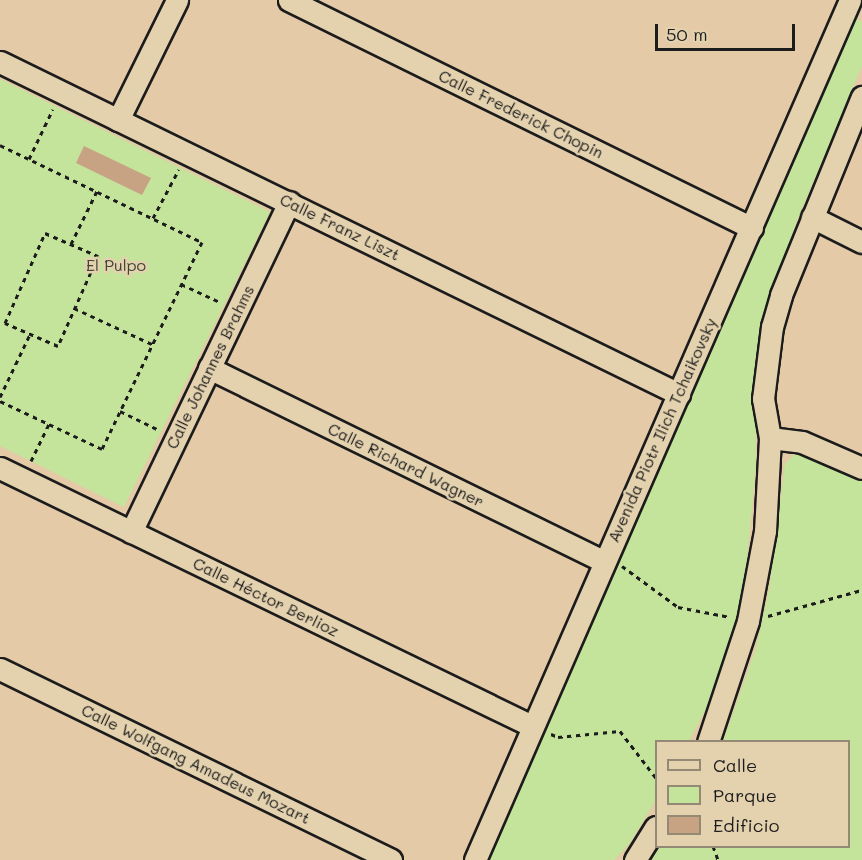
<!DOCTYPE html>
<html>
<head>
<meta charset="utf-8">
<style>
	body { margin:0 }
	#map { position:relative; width:862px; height:860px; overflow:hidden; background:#e4caa7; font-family:Mali,sans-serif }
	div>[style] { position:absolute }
	.green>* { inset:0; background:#c4e39b }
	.building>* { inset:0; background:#c8a383 }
	.path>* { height:3px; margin-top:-1.5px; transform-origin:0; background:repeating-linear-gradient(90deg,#1c1c1c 0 4.5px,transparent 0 9px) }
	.roads { filter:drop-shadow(2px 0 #1c1c1c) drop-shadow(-2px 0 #1c1c1c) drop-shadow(0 2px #1c1c1c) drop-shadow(0 -2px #1c1c1c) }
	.minor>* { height:21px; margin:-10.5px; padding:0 10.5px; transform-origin:10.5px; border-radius:10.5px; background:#e4d2af }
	span { translate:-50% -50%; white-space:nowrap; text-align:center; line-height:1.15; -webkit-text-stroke:5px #e4d2af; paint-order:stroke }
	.street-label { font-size:16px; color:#1c1c1c }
	.park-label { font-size:16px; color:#3e4435 }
	.legend { position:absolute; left:655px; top:740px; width:195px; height:108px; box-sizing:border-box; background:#e4d2af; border:2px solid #948974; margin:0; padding:8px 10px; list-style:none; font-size:18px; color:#1c1c1c }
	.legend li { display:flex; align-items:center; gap:12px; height:30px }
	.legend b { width:30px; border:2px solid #948974 }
	.scale { position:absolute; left:655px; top:24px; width:140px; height:27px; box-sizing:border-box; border:3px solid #1c1c1c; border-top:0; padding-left:8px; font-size:18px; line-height:21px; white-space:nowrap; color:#1c1c1c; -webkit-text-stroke:4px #e4d2af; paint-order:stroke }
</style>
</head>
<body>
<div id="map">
	<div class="green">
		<i style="clip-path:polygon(856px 18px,862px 22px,862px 66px,796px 223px,755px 359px,756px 465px,746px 570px,732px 638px,709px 703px,689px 741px,656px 742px,656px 800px,629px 844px,614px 860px,489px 860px)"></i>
		<i style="clip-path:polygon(0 79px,270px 212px,124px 507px,0 446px)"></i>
		<i style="clip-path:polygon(796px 452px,817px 457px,862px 479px,862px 860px,650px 860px,660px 847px,848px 846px,848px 742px,723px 741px,756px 648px,769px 591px,785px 464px)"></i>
	</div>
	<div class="building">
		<i style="clip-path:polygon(84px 146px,151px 178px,142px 195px,76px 163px)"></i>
	</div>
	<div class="path">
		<i style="left:0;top:145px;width:224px;rotate:25.7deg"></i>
		<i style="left:202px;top:242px;width:230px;rotate:115.8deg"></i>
		<i style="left:102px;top:449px;width:113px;rotate:-154.8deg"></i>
		<i style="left:29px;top:159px;width:55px;rotate:-64.4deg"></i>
		<i style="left:153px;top:218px;width:55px;rotate:-62deg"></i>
		<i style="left:45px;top:233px;width:58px;rotate:23.5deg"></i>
		<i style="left:98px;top:256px;width:98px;rotate:114deg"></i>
		<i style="left:58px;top:346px;width:58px;rotate:-156.5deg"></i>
		<i style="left:5px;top:323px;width:98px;rotate:-66deg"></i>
		<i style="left:71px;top:244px;width:59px;rotate:-63.9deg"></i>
		<i style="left:181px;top:284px;width:43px;rotate:24.8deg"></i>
		<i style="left:74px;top:308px;width:86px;rotate:24.8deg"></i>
		<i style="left:0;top:397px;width:70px;rotate:-64.5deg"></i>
		<i style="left:120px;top:411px;width:43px;rotate:26deg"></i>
		<i style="left:31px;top:461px;width:41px;rotate:-64.1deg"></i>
		<i style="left:622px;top:566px;width:69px;rotate:36.2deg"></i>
		<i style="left:678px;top:607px;width:53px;rotate:10.9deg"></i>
		<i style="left:768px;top:616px;width:98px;rotate:-15.5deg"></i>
		<i style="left:551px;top:734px;width:8px;rotate:23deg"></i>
		<i style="left:558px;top:737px;width:62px;rotate:-5.5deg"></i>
		<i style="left:620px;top:731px;width:59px;rotate:52.5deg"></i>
		<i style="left:713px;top:846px;width:15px;rotate:70deg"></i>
	</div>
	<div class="roads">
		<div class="minor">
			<i style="left:289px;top:0;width:516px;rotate:26.22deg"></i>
			<i style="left:0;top:62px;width:756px;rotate:26.06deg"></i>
			<i style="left:118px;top:120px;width:134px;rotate:-63.8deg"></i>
			<i style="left:812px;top:217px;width:56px;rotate:26.6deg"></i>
			<i style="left:209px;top:368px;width:439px;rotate:26.1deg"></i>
			<i style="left:770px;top:438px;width:32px;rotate:7deg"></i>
			<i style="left:802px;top:442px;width:65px;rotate:23.4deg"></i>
			<i style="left:0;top:468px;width:591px;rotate:25.87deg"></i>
			<i style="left:131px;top:532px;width:366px;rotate:-64.4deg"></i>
			<i style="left:0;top:669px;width:435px;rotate:26deg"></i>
			<i style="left:708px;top:742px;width:127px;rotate:-71.7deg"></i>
			<i style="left:748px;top:621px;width:92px;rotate:-79.3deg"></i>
			<i style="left:765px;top:531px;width:93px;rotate:-86.9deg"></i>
			<i style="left:770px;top:438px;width:40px;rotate:-100deg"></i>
			<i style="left:763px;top:399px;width:73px;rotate:-82.9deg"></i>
			<i style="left:772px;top:327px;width:33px;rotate:-74deg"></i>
			<i style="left:781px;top:295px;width:214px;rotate:-67.8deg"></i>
			<i style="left:475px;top:860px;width:938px;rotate:-66.44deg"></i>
			<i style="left:635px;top:860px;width:39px;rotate:-58deg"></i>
		</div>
	</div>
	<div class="street-label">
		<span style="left:521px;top:114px;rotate:26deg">Calle Frederick Chopin</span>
		<span style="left:340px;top:227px;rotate:26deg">Calle Franz Liszt</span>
		<span style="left:210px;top:367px;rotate:-64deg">Calle Johannes Brahms</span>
		<span style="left:662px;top:430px;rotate:-66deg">Avenida Piotr Ilich Tchaikovsky</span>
		<span style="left:406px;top:465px;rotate:26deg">Calle Richard Wagner</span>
		<span style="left:266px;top:597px;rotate:26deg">Calle Héctor Berlioz</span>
		<span style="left:196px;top:764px;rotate:26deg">Calle Wolfgang Amadeus Mozart</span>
	</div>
	<div class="park-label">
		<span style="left:116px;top:265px">El Pulpo</span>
	</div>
	<ul class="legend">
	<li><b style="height:8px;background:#e4d2af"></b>Calle</li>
	<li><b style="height:16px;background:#c4e39b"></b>Parque</li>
	<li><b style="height:16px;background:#c8a383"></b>Edificio</li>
	</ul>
	<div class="scale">50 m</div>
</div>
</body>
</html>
